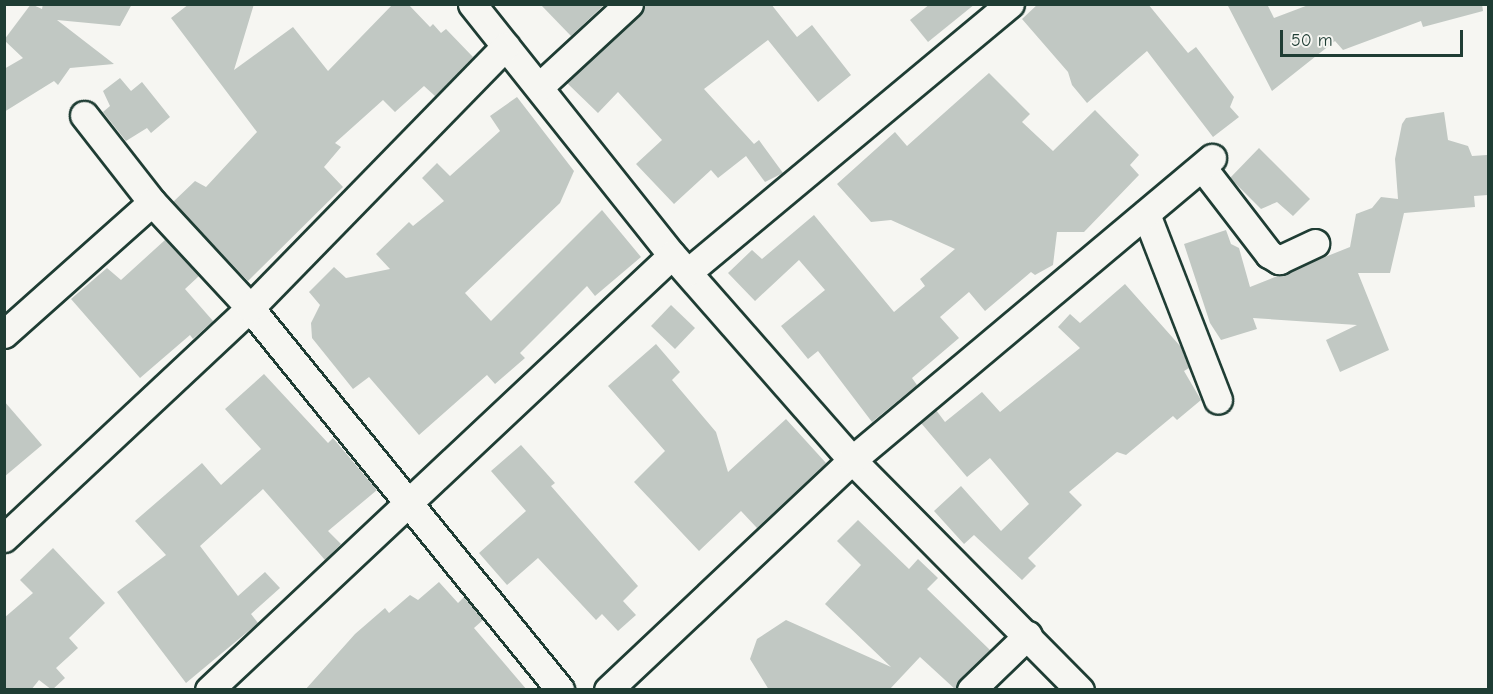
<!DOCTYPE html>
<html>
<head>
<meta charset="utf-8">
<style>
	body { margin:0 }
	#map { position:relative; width:1493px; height:694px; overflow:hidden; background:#f6f6f2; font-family:"Comic Neue",sans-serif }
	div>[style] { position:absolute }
	.building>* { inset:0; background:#c1c8c3 }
	.roads { filter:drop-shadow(2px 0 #1f3d34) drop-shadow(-2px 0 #1f3d34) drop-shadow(0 2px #1f3d34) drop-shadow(0 -2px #1f3d34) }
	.minor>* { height:27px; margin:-13.5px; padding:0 13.5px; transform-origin:13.5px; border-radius:13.5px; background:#f6f6f2 }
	span { translate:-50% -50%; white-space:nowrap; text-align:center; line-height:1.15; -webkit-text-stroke:4.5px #f6f6f2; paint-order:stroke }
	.frame { position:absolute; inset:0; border:6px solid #1f3d34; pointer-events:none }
	.scale { position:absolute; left:1280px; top:30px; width:183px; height:27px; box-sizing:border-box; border:3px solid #1f3d34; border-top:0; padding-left:8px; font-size:18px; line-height:21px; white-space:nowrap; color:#1f3d34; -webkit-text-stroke:4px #f6f6f2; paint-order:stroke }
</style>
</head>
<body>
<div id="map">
	<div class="building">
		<i style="clip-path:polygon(31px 4px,42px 9px,43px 4px,132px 4px,120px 26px,57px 20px,114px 64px,70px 68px,58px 85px,54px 81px,4px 112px,4px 69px,23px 58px,4px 40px)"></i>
		<i style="clip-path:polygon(189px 4px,254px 4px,234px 70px,293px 27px,328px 71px,393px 4px,408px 4px,430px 27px,433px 24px,441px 33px,446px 29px,473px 57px,435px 96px,424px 86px,395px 112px,383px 100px,335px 143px,341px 147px,324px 167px,343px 187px,248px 281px,173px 202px,195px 181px,206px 187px,257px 132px,171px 18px)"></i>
		<i style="clip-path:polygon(540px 4px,605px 4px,571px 36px)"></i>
		<i style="clip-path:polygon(644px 4px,771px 4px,797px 37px,812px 25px,851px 75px,818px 102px,768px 40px,704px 89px,754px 144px,759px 140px,783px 173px,765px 182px,746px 156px,718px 178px,711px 170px,674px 204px,636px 164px,662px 140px,618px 92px,598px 113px,567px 83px,640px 16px)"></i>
		<i style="clip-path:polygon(930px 4px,975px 4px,928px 42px,910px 20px)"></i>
		<i style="clip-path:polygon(1038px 4px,1148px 4px,1188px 53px,1196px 47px,1234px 97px,1230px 107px,1239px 117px,1213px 137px,1147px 51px,1087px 103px,1072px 85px,1068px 72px,1022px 19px)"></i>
		<i style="clip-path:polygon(1227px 4px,1267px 4px,1274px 18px,1311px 4px,1482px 4px,1483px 11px,1423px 27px,1421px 21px,1343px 50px,1335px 41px,1272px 91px)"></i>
		<i style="clip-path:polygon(989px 73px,1030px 114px,1022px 122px,1053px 151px,1095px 110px,1139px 155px,1130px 165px,1139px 175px,1084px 232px,1057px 232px,1053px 265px,1035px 275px,1031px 272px,985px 311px,969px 292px,940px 317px,959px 338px,912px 378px,917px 385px,872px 422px,818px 351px,808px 359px,781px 326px,825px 290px,799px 260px,755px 301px,728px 273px,752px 250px,762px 259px,814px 215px,894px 312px,925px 286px,920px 279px,955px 249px,891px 220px,871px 222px,837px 184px,895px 132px,907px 146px)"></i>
		<i style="clip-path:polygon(120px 78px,131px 91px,142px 82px,170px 117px,151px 133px,147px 128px,126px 141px,103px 112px,110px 106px,103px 91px)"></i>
		<i style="clip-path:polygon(517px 97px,574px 171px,560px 203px,465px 293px,491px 321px,602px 210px,641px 257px,595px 296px,587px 286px,520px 353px,525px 358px,495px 384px,487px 375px,419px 435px,369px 377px,353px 389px,312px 338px,311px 323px,320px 305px,309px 292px,334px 267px,346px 278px,390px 269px,376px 254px,409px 222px,413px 226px,444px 201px,422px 178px,437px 163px,450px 176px,500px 131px,490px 116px)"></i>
		<i style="clip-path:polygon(1444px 112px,1448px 140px,1468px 146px,1472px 156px,1487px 155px,1488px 195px,1474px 196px,1475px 207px,1404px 213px,1390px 273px,1358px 273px,1389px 350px,1340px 372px,1326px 340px,1357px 325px,1253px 318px,1257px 329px,1221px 340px,1210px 323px,1184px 244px,1226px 230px,1231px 244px,1239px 248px,1250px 287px,1350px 247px,1356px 214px,1372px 208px,1381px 197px,1398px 199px,1395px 159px,1402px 124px,1406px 118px)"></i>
		<i style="clip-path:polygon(1259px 148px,1310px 199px,1293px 216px,1277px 202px,1261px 209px,1230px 178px)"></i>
		<i style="clip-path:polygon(165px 240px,199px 276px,185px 289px,213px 321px,193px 339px,190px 335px,140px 378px,71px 299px,107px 268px,121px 280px)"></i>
		<i style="clip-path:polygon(1125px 284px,1181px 347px,1189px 368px,1184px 371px,1201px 400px,1177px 420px,1173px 416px,1126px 455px,1117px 452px,1069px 492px,1082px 505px,1028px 558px,1036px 566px,1022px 580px,974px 535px,964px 544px,934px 511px,961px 486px,1001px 531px,1029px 504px,990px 458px,967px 477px,921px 423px,936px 410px,945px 422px,982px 392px,1000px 412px,1080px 348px,1058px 327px,1070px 314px,1080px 323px)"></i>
		<i style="clip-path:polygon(671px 305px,695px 328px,675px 349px,651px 326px)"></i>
		<i style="clip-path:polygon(656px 344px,680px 372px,672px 380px,716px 432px,728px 472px,786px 419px,826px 463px,757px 528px,741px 511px,699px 551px,634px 482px,665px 451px,608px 386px)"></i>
		<i style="clip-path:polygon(264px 374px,328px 443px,333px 438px,377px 490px,328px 531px,341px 544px,325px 560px,263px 489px,200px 546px,238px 596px,265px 572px,280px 588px,251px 614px,258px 623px,186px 683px,117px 592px,166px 555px,135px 521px,202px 463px,221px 485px,261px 449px,225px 409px)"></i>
		<i style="clip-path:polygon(4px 401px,42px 445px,4px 477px)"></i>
		<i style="clip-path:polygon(521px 445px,555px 483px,551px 486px,638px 586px,623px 601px,636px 615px,618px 631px,602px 614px,596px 620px,538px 558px,507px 585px,479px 553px,526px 511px,491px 471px)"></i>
		<i style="clip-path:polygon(858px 520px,909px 569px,918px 559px,938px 578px,927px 589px,990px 650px,960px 679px,956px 690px,920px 657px,889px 690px,769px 690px,750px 659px,757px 639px,786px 620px,891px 667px,825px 604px,861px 565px,837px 541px)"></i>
		<i style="clip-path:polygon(53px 548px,105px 603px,69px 638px,78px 648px,56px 668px,65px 678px,52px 690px,39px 680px,31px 690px,4px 690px,4px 618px,33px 593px,20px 580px)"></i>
		<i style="clip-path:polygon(439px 582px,458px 603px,464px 597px,483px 620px,474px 628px,527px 690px,305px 690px,355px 634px,385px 608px,389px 613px,410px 595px,418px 600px)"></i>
	</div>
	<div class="roads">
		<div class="minor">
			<i style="left:472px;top:4px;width:321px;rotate:51.5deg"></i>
			<i style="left:672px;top:255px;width:273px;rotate:48.7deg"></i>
			<i style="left:852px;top:460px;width:324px;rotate:45.3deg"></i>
			<i style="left:540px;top:86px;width:121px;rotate:-42.7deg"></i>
			<i style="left:84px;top:115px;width:110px;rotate:52deg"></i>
			<i style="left:152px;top:202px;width:144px;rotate:47.2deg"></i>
			<i style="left:250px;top:308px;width:492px;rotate:50.9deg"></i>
			<i style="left:1202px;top:167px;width:110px;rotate:52.4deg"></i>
			<i style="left:1269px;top:254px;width:12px;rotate:31deg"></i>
			<i style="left:1279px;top:260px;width:40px;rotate:-25deg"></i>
			<i style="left:1146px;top:214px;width:199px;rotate:68.8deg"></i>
			<i style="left:688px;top:272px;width:419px;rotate:-39.8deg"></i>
			<i style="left:4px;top:334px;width:198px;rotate:-41.7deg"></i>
			<i style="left:4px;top:538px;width:337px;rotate:-43.1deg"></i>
			<i style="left:250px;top:308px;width:366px;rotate:-45.7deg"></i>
			<i style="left:209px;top:690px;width:635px;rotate:-43.21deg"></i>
			<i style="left:608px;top:690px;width:335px;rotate:-43.3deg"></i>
			<i style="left:852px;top:460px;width:470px;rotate:-40deg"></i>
			<i style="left:971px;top:690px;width:79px;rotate:-44deg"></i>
		</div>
	</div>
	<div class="frame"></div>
	<div class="scale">50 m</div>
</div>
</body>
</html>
